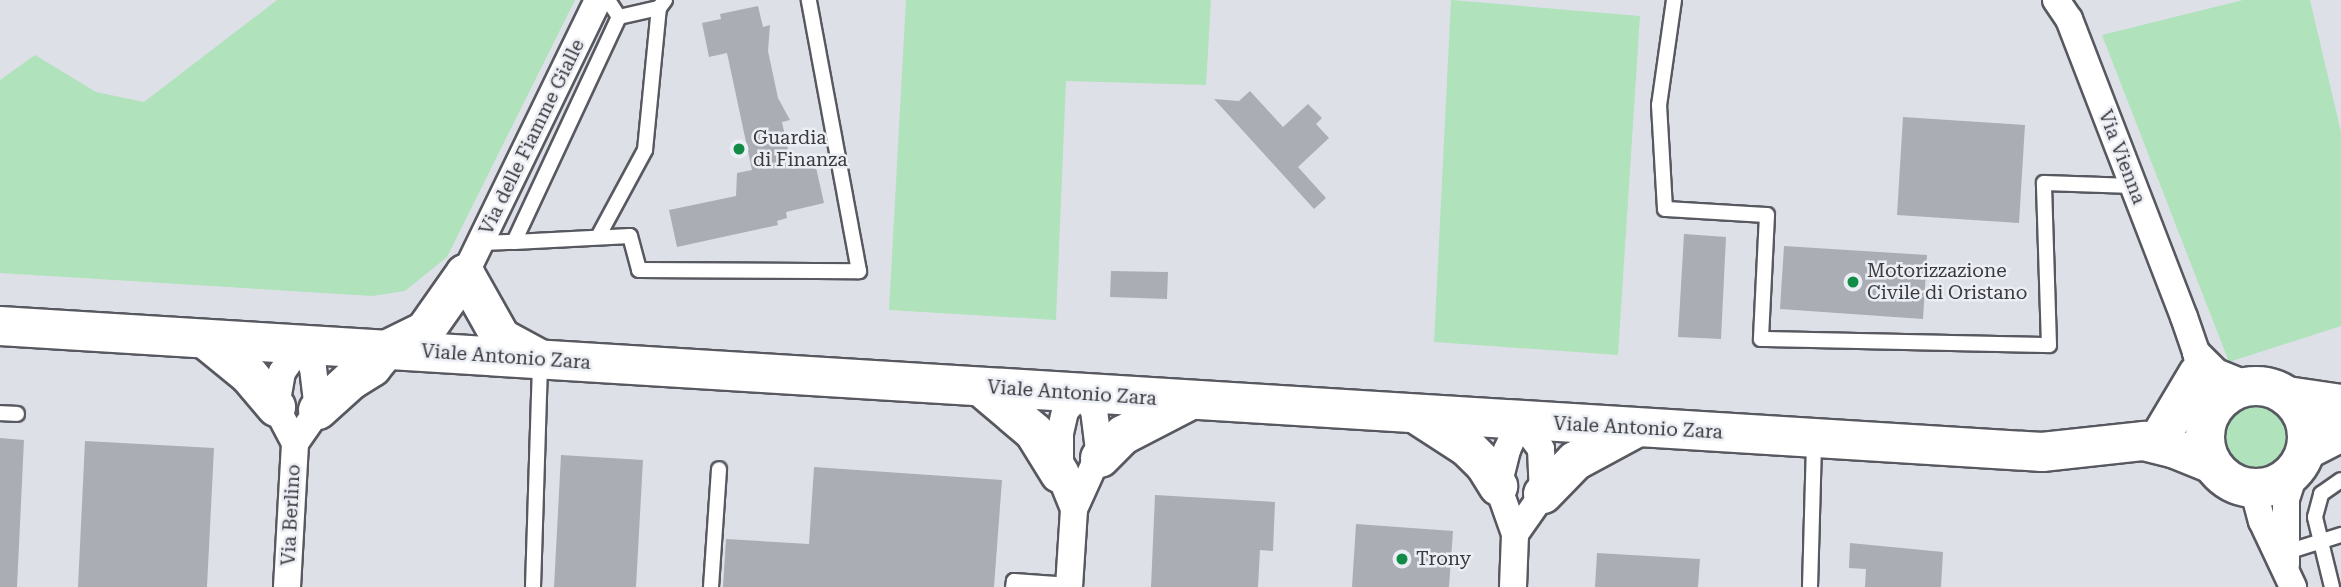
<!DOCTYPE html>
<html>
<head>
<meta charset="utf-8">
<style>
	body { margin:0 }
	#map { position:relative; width:2341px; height:587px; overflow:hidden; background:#dee0e8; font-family:"Roboto Serif",serif }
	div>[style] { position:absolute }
	.green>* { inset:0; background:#b0e2bb }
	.round { border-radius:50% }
	.building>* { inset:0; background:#abadb4 }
	.roads { filter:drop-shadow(2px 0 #585960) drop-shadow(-2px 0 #585960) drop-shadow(0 2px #585960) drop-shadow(0 -2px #585960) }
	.service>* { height:14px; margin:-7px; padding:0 7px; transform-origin:7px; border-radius:7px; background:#fff }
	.minor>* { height:26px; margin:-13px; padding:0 13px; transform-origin:13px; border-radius:13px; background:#fff }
	.secondary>* { height:38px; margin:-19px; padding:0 19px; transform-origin:19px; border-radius:19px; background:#fff }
	.secondary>.ring { margin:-19px; padding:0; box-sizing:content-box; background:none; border:38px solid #fff; border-radius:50% }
	.dots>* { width:19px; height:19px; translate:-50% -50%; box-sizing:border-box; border:4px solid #eceef5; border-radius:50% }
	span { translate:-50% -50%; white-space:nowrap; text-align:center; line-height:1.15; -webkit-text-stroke:5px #eceef5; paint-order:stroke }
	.street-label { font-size:19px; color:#3a3a3d }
	.poi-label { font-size:19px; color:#3a3a3d }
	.left { translate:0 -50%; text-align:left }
</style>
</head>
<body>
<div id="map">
	<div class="green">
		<i style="clip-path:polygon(277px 0,575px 0,447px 257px,405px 291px,372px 296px,0 273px,0 80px,35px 55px,96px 92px,144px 102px)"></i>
		<i style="clip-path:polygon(906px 0,1211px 0,1206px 85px,1066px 81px,1056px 320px,889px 310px)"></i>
		<i style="clip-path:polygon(1451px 0,1640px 16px,1618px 355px,1434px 342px)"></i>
		<i style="clip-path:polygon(2243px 0,2310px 0,2341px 132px,2341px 326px,2229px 362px,2102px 35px)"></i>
		<i class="round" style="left:2218px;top:401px;width:72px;height:72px"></i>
	</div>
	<div class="building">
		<i style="clip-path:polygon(758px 6px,763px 27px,770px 25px,768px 51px,778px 98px,790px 120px,782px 122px,790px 159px,813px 154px,824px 203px,786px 212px,787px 218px,777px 221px,778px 225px,677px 247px,669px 210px,736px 196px,737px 173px,752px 170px,727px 53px,709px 57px,702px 23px,721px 19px,720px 14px)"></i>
		<i style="clip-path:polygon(1250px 91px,1283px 127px,1308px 104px,1322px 118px,1316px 124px,1329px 138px,1298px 167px,1326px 198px,1314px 209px,1214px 99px,1239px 101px)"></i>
		<i style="clip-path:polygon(1903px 117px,2025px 125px,2019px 223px,1897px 215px)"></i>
		<i style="clip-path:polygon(1684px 234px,1726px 237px,1721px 339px,1678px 337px)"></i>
		<i style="clip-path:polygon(1784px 246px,1927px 255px,1923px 319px,1780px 309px)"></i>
		<i style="clip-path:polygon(1111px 271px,1168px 272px,1167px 299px,1110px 297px)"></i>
		<i style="clip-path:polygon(0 438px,24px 440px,17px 587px,0 587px)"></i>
		<i style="clip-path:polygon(85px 441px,214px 448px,207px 587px,78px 587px)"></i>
		<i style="clip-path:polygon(561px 455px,643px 460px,636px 587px,554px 587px)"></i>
		<i style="clip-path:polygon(814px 467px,1002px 480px,994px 587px,723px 587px,726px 539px,809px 544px)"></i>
		<i style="clip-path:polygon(1155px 495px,1275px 502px,1273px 551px,1260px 550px,1258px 587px,1151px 587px)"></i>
		<i style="clip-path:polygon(1356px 524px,1453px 531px,1449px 587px,1352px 587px)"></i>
		<i style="clip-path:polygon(1850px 543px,1943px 552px,1941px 587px,1865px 587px,1866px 569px,1849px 568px)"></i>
		<i style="clip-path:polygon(1597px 553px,1700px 559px,1698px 587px,1595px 587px)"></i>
	</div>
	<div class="roads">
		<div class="service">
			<i style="left:1674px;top:0;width:106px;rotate:98.1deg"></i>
			<i style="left:1659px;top:105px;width:104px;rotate:86.7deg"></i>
			<i style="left:1665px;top:209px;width:102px;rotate:3.4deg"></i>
			<i style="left:1767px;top:215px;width:124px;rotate:92.8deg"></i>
			<i style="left:1761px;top:339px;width:288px;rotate:1.2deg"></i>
			<i style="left:2049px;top:345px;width:162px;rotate:-91.8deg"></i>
			<i style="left:2044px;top:183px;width:89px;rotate:1.9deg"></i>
			<i style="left:619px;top:17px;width:41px;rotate:-12.7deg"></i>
			<i style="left:598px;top:237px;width:99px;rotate:-61.6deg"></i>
			<i style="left:645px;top:150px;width:143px;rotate:-84.4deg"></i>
			<i style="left:659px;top:8px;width:10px;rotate:-53deg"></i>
			<i style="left:514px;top:242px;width:116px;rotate:-3deg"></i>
			<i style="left:630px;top:236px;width:35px;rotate:75deg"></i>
			<i style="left:639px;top:270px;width:220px;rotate:0.3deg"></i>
			<i style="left:859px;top:271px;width:276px;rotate:-100.5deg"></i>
			<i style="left:481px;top:243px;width:33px;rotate:-2deg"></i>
			<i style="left:514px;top:242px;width:248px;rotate:-65deg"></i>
			<i style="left:619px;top:17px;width:20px;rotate:-123deg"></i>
			<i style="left:0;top:413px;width:17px;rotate:3deg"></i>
			<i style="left:2287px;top:552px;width:57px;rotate:-17.5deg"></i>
			<i style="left:533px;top:587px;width:226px;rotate:-88.2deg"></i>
			<i style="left:711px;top:587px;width:118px;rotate:-86.1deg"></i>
			<i style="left:1013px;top:587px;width:6px;rotate:-81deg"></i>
			<i style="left:1014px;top:581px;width:56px;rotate:4.1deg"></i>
			<i style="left:1810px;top:587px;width:147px;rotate:-88.4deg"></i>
			<i style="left:2332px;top:587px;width:72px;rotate:-103.7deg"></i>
			<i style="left:2315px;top:517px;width:24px;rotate:-75deg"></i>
			<i style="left:2321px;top:494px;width:24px;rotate:-35deg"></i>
		</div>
		<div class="minor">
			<i style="left:2056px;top:0;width:23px;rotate:56deg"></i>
			<i style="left:2069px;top:19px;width:319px;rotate:68.9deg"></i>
			<i style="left:2184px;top:317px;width:37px;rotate:71deg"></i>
			<i style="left:2196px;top:352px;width:65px;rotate:78.5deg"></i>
			<i style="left:465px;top:274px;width:305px;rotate:-64.1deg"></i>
			<i style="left:2196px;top:352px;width:28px;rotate:45deg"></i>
			<i style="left:2216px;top:372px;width:38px;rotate:22deg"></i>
			<i style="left:2253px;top:488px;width:34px;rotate:75deg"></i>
			<i style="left:2262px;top:521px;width:73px;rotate:64.8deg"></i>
			<i style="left:2286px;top:564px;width:65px;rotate:-90deg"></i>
			<i style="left:2286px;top:499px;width:29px;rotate:-72deg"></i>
			<i style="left:287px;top:587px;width:144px;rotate:-86.8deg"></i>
			<i style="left:295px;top:443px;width:40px;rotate:-55.1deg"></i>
			<i style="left:318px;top:410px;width:42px;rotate:-96.8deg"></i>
			<i style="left:313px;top:368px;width:26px;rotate:-118deg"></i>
			<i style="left:301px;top:345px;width:33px;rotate:125deg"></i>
			<i style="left:282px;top:372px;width:36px;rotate:100deg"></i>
			<i style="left:276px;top:407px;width:41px;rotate:62.2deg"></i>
			<i style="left:1069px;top:587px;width:78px;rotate:-86.3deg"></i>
			<i style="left:1074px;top:509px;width:38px;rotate:-112deg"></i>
			<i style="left:1060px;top:474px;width:41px;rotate:-90deg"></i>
			<i style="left:1060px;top:433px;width:23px;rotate:-77deg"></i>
			<i style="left:1065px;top:411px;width:24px;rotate:-48deg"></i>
			<i style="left:1081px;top:393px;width:21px;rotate:53deg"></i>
			<i style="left:1094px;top:410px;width:48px;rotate:82.9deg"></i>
			<i style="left:1100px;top:458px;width:9px;rotate:131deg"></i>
			<i style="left:1094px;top:465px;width:48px;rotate:114.4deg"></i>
			<i style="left:1513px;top:587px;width:53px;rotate:-87.8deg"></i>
			<i style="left:1515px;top:534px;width:51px;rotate:-109.5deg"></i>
			<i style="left:1498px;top:486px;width:37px;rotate:-76deg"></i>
			<i style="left:1507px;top:450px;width:32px;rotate:-66deg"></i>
			<i style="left:1520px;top:421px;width:35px;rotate:53deg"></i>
			<i style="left:1541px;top:449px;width:45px;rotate:87.5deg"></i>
			<i style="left:1543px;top:494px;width:49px;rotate:125deg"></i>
		</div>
		<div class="secondary">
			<i style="left:0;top:326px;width:2046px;rotate:3.53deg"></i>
			<i style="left:2042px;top:452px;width:103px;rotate:-6.2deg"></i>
			<i style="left:2144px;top:441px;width:32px;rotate:14deg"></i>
			<i style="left:2175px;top:449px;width:40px;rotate:22deg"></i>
			<i style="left:205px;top:339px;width:57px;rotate:39.3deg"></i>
			<i style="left:249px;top:375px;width:42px;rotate:49.8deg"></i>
			<i class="ring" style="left:2205px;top:386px;width:64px;height:64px"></i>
			<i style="left:981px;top:387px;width:70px;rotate:40.3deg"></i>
			<i style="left:1034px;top:432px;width:49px;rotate:58.2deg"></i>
			<i style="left:2287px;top:396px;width:55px;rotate:8.4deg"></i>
			<i style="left:318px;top:410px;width:43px;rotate:-42.2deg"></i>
			<i style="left:350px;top:381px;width:26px;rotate:-32deg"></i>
			<i style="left:372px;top:367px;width:22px;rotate:-51deg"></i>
			<i style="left:386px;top:350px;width:43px;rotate:-26deg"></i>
			<i style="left:425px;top:331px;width:70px;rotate:-54.9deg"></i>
			<i style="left:465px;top:274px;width:73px;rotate:60.6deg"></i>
			<i style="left:501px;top:338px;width:42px;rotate:28.4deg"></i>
			<i style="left:1419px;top:416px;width:57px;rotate:32.9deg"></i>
			<i style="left:1467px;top:447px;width:25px;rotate:45deg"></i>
			<i style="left:1485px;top:465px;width:25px;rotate:58deg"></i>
			<i style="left:2164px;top:431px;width:66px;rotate:-59.2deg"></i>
			<i style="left:2306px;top:450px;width:39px;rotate:-27deg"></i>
			<i style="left:1100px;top:458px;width:33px;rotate:-45deg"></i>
			<i style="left:1123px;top:435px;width:74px;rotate:-27.3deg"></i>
			<i style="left:1543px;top:494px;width:46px;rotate:-45.9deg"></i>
			<i style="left:1575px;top:461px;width:69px;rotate:-28.4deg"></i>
		</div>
	</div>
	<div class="dots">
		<i style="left:739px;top:149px;background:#118c47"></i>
		<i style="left:1853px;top:282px;background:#118c47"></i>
		<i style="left:1402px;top:559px;background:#118c47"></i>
	</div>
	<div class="street-label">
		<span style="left:532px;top:137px;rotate:-64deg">Via delle Fiamme Gialle</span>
		<span style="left:2122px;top:157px;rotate:69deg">Via Vienna</span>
		<span style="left:506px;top:357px;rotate:4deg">Viale Antonio Zara</span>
		<span style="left:1072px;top:393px;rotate:4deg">Viale Antonio Zara</span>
		<span style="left:1638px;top:428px;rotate:3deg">Viale Antonio Zara</span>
		<span style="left:291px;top:515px;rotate:-87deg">Via Berlino</span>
	</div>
	<div class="poi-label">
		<span class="left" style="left:753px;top:149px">Guardia<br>di Finanza</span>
		<span class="left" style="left:1867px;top:282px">Motorizzazione<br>Civile di Oristano</span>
		<span class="left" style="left:1416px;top:559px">Trony</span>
	</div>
</div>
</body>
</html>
